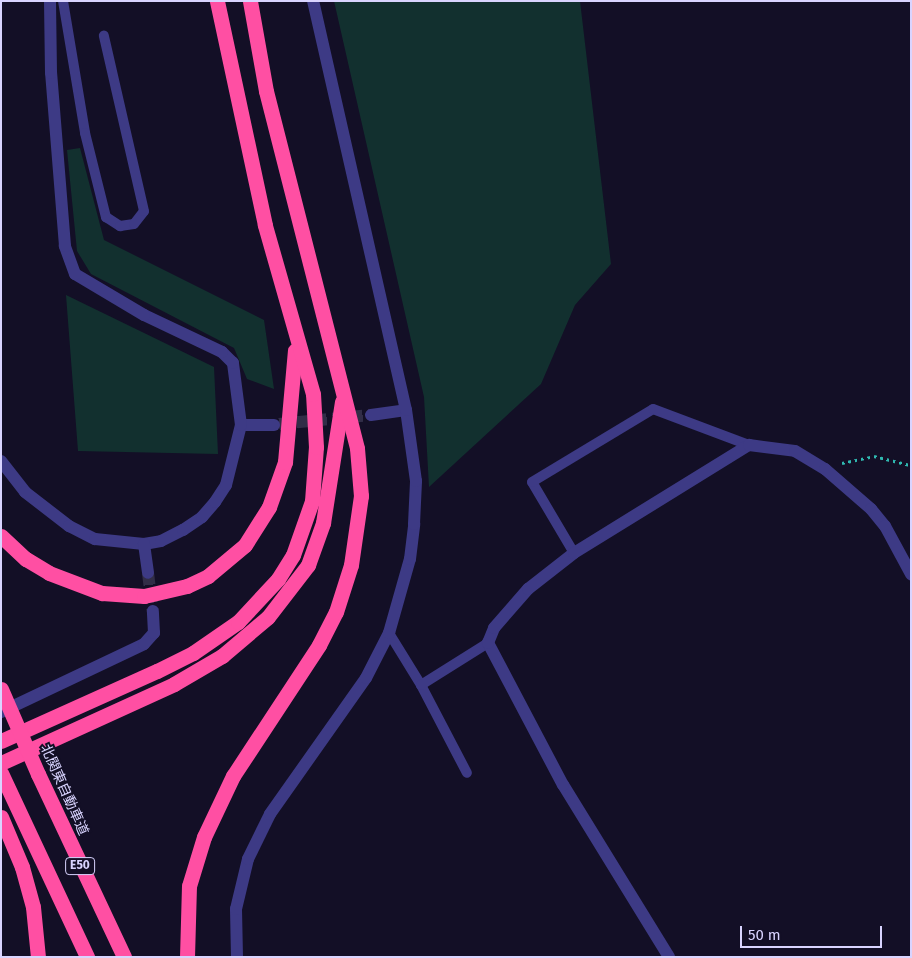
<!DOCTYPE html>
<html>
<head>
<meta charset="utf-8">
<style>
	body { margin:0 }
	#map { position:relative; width:912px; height:958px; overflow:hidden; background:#130f26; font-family:"Fira Sans","Noto Sans JP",sans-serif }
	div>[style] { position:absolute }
	.green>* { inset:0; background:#12302f }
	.street-tunnel>* { height:12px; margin-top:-6px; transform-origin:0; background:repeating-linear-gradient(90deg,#312d47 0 12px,transparent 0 18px) }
	.path>* { height:3px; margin-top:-1.5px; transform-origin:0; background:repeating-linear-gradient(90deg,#2fb8b0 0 2.5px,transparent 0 6.5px) }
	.lane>* { height:10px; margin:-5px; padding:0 5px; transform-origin:5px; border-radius:5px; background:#3d3a85 }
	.street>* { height:12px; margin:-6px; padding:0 6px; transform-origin:6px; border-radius:6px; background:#3d3a85 }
	.highway>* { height:15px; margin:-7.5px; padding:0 7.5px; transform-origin:7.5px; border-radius:7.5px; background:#ff4fa3 }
	.highway-bridge>* { height:15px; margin:-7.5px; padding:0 7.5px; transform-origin:7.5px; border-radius:7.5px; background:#ff4fa3 }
	span { translate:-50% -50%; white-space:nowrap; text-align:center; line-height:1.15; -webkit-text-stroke:4px #130f26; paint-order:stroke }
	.shield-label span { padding:1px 4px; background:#130f26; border:1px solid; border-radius:4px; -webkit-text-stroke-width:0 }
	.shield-label { font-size:12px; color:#d9d4ff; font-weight:700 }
	.street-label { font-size:14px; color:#d9d4ff }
	.frame { position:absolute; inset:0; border:2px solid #d9d4ff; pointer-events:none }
	.scale { position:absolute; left:740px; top:926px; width:142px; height:22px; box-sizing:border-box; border:2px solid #d9d4ff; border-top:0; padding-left:6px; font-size:15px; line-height:18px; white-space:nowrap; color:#d9d4ff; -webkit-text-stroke:4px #130f26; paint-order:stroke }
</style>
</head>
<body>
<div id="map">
	<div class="green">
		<i style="clip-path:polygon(334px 1px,580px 1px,611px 264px,575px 305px,541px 384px,429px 487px,424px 397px)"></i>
		<i style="clip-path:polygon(80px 148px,104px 240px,264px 320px,274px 389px,247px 379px,234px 348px,91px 274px,77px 251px,67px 150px)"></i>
		<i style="clip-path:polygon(66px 295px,214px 367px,218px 454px,78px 451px)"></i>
	</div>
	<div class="street-tunnel">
		<i style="left:279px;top:424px;width:92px;rotate:-5.6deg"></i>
		<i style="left:148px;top:573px;width:38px;rotate:83deg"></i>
	</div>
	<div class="path">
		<i style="left:842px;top:463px;width:33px;rotate:-12deg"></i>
		<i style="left:874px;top:456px;width:38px;rotate:14deg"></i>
	</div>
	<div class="lane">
		<i style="left:63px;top:1px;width:134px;rotate:80.5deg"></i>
		<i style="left:85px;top:133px;width:87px;rotate:76deg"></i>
		<i style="left:106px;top:217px;width:17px;rotate:33deg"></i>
		<i style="left:120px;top:226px;width:14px;rotate:-8deg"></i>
		<i style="left:134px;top:224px;width:16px;rotate:-52deg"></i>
		<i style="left:144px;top:211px;width:180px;rotate:-102.9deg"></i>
		<i style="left:574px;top:553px;width:82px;rotate:-120.6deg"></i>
		<i style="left:532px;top:482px;width:141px;rotate:-31.1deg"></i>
		<i style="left:653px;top:409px;width:103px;rotate:20.6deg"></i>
		<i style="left:389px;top:633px;width:61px;rotate:58.4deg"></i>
		<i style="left:421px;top:685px;width:99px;rotate:62.4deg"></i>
		<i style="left:421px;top:685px;width:79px;rotate:-32.1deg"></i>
	</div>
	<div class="street">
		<i style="left:371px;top:415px;width:35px;rotate:-8deg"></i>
		<i style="left:241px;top:425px;width:33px"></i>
		<i style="left:1px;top:461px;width:39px;rotate:52deg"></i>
		<i style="left:25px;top:492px;width:56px;rotate:37.7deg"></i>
		<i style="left:69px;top:526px;width:29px;rotate:27deg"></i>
		<i style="left:95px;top:539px;width:49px;rotate:5.8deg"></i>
		<i style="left:144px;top:544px;width:17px;rotate:-10deg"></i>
		<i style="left:161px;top:541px;width:25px;rotate:-27deg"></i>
		<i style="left:183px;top:530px;width:23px;rotate:-34deg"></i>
		<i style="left:202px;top:517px;width:20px;rotate:-49deg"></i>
		<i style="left:215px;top:502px;width:20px;rotate:-57deg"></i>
		<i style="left:226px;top:485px;width:62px;rotate:-76deg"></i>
		<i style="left:241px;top:425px;width:63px;rotate:-97.4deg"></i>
		<i style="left:233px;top:363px;width:16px;rotate:-135deg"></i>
		<i style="left:222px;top:352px;width:86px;rotate:-154.6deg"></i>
		<i style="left:144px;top:315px;width:80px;rotate:-149.3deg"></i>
		<i style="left:75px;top:274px;width:30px;rotate:-110deg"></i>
		<i style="left:65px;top:246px;width:174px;rotate:-94.6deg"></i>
		<i style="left:51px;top:73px;width:72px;rotate:-90.8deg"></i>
		<i style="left:144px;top:544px;width:29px;rotate:82deg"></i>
		<i style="left:1px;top:712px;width:158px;rotate:-25.4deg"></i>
		<i style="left:144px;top:644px;width:15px;rotate:-48deg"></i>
		<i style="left:154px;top:633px;width:22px;rotate:-93deg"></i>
		<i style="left:237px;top:957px;width:48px;rotate:-91.2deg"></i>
		<i style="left:236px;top:909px;width:51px;rotate:-76.5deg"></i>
		<i style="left:248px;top:859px;width:50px;rotate:-63.9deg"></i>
		<i style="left:270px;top:814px;width:166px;rotate:-54.8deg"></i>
		<i style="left:366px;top:678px;width:51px;rotate:-62.9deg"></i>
		<i style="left:389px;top:633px;width:77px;rotate:-74.2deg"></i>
		<i style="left:410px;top:559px;width:35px;rotate:-83deg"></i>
		<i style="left:414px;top:524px;width:43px;rotate:-87.3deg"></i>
		<i style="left:416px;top:481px;width:72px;rotate:-98deg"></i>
		<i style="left:406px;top:410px;width:419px;rotate:-102.8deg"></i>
		<i style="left:669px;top:957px;width:202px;rotate:-121.6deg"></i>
		<i style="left:563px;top:785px;width:161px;rotate:-117.8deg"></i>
		<i style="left:488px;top:643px;width:16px;rotate:-68deg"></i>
		<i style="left:494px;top:628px;width:52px;rotate:-48.9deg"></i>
		<i style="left:528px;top:589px;width:58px;rotate:-38deg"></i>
		<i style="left:574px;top:553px;width:206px;rotate:-31.7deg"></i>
		<i style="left:749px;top:445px;width:46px;rotate:7.4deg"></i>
		<i style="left:795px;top:451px;width:35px;rotate:31deg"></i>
		<i style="left:825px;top:469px;width:61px;rotate:41deg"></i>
		<i style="left:871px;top:509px;width:22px;rotate:51deg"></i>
		<i style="left:885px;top:526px;width:55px;rotate:61.6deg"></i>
	</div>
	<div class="highway">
		<i style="left:1px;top:536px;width:34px;rotate:43deg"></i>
		<i style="left:26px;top:559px;width:27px;rotate:31deg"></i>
		<i style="left:49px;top:573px;width:57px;rotate:20.7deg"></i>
		<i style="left:102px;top:593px;width:42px;rotate:4.1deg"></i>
		<i style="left:144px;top:596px;width:44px;rotate:-13.1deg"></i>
		<i style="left:187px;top:586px;width:23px;rotate:-25deg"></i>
		<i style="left:208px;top:576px;width:48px;rotate:-40deg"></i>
		<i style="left:245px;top:545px;width:45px;rotate:-57.7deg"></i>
		<i style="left:269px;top:507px;width:48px;rotate:-70.4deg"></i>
		<i style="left:285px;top:462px;width:112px;rotate:-84.9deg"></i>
		<i style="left:1px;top:741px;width:171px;rotate:-24.2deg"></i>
		<i style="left:157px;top:671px;width:40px;rotate:-26.6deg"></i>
		<i style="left:193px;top:653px;width:55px;rotate:-34.6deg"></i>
		<i style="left:238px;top:622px;width:59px;rotate:-47.1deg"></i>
		<i style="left:278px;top:579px;width:28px;rotate:-58deg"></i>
		<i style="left:293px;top:555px;width:57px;rotate:-70.6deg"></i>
		<i style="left:312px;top:501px;width:54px;rotate:-85.8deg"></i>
		<i style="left:316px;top:447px;width:53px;rotate:-93.2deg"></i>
		<i style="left:313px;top:394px;width:176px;rotate:-105.9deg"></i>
		<i style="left:265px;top:225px;width:229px;rotate:-102.1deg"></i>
		<i style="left:1px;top:763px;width:190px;rotate:-24.5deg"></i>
		<i style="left:174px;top:684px;width:56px;rotate:-30.3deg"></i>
		<i style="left:222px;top:656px;width:60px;rotate:-40.3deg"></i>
		<i style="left:268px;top:617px;width:66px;rotate:-52.4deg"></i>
		<i style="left:308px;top:565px;width:45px;rotate:-70.3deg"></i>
		<i style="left:323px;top:523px;width:123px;rotate:-81.1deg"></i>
		<i style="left:1px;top:773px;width:203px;rotate:64.9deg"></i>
		<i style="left:38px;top:774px;width:202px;rotate:64.8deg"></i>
		<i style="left:1px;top:817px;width:54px;rotate:67.2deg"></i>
		<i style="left:22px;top:867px;width:41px;rotate:74.6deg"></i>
		<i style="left:33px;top:907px;width:50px;rotate:84.3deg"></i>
		<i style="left:187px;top:957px;width:71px;rotate:-88.4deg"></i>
		<i style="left:189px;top:886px;width:51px;rotate:-73deg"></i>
		<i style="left:204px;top:837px;width:68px;rotate:-64.6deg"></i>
		<i style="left:233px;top:776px;width:157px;rotate:-56.7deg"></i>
		<i style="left:319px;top:645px;width:37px;rotate:-63deg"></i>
		<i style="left:336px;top:612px;width:49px;rotate:-72.3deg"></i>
		<i style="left:351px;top:565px;width:70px;rotate:-81.8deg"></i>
		<i style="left:361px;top:496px;width:48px;rotate:-94.8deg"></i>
		<i style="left:357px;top:448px;width:368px;rotate:-104.3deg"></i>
		<i style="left:266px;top:91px;width:91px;rotate:-100.1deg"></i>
	</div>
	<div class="highway-bridge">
		<i style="left:1px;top:689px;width:93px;rotate:66.5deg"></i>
	</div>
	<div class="shield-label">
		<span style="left:80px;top:866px">E50</span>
	</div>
	<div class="street-label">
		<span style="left:64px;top:790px;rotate:66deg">北関東自動車道</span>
	</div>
	<div class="frame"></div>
	<div class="scale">50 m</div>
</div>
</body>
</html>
